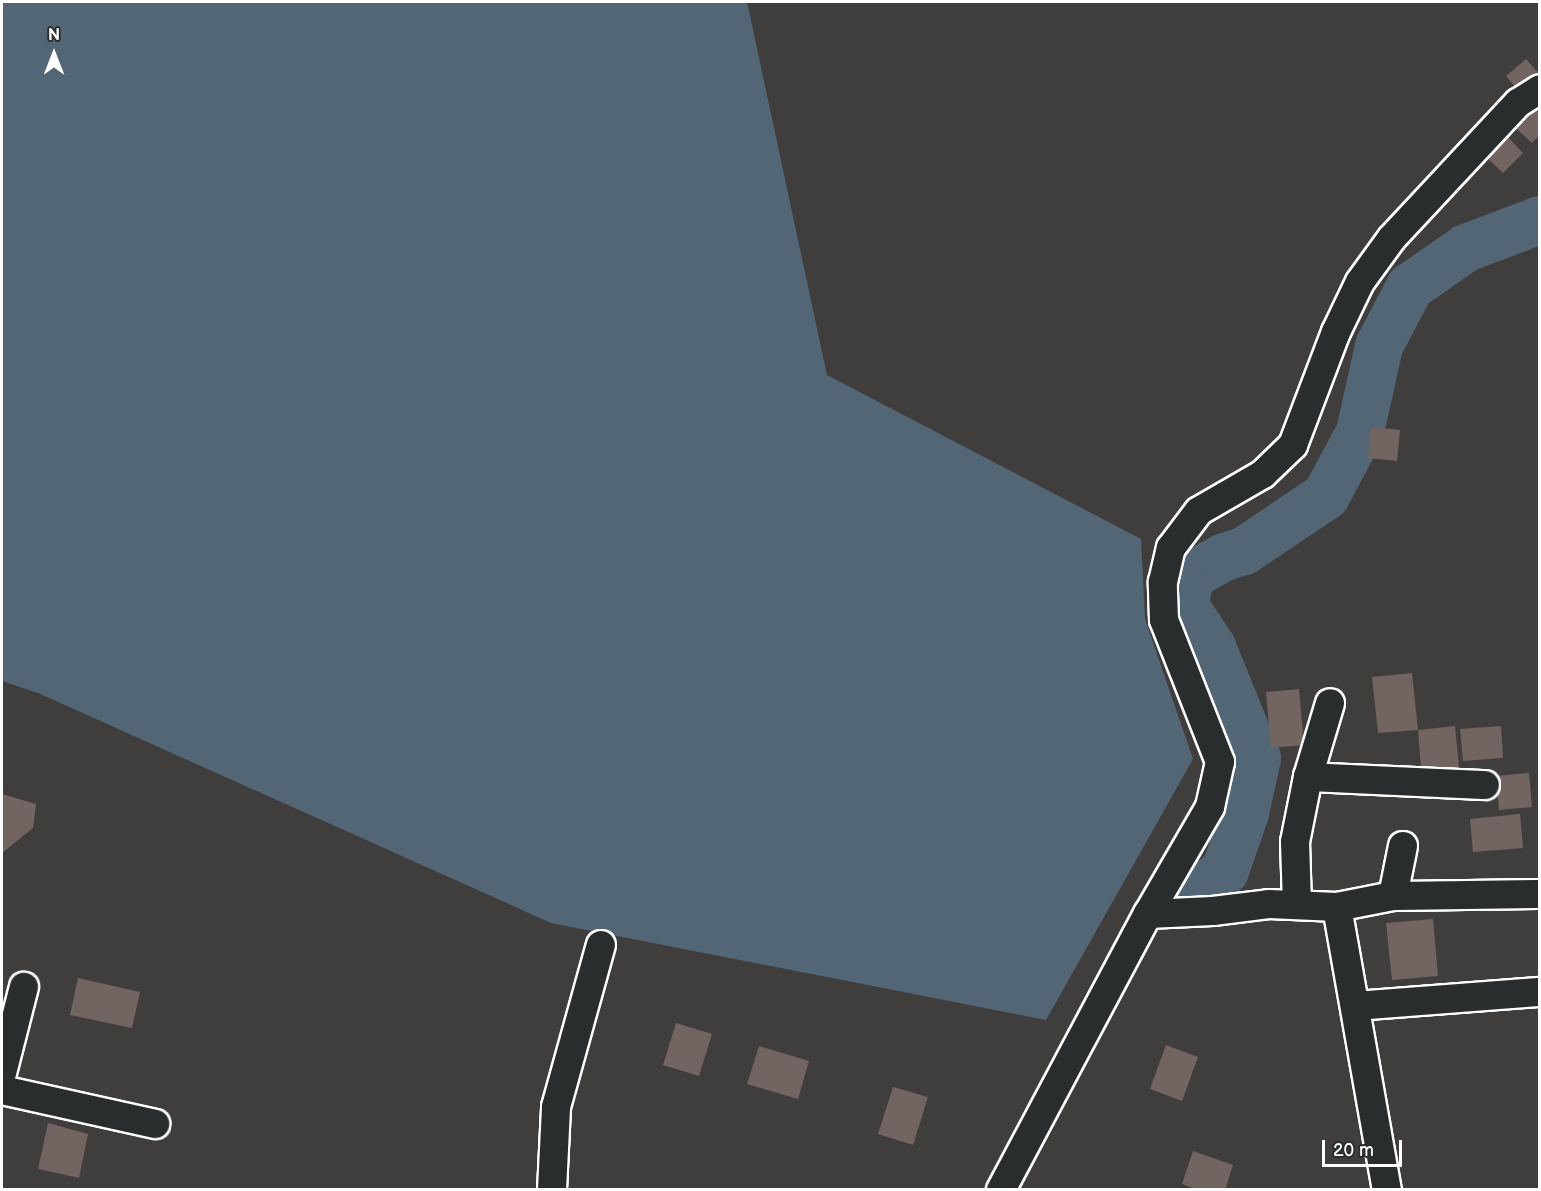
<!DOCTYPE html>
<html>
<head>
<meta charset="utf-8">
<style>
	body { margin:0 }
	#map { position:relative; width:1541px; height:1191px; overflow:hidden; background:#403e3d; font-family:"Balsamiq Sans",sans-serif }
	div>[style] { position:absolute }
	.water>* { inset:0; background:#526675 }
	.river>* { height:48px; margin:-24px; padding:0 24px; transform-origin:24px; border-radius:24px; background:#526675 }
	.building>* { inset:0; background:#726460 }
	.roads { filter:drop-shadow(2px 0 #fff) drop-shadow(-2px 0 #fff) drop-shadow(0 2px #fff) drop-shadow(0 -2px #fff) }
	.minor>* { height:28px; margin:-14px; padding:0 14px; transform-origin:14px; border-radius:14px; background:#2a2d2e }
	span { translate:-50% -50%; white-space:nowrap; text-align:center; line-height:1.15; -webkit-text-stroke:4.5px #2a2d2e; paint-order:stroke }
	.frame { position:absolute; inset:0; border:3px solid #fff; pointer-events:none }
	.north { position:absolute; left:24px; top:24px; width:60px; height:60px; -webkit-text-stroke:4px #2a2d2e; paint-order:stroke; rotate:0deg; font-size:16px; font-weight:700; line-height:24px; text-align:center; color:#fff }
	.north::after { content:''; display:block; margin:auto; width:21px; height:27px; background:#fff; clip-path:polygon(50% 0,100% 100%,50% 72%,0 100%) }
	.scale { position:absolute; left:1322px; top:1140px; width:80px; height:27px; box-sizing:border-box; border:3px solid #fff; border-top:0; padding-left:8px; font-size:18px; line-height:21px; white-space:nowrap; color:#fff; -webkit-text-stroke:4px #2a2d2e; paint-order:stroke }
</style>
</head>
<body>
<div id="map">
	<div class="water">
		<i style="clip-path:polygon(2px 2px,747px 2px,827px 375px,1141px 539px,1145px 619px,1193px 759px,1046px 1020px,551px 923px,38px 693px,2px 681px)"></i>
	</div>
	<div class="river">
		<i style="left:1189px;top:898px;width:45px;rotate:-36.9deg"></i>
		<i style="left:1225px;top:871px;width:61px;rotate:-71deg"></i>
		<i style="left:1245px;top:813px;width:56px;rotate:-77.7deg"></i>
		<i style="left:1257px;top:758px;width:120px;rotate:-112.1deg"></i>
		<i style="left:1212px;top:647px;width:49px;rotate:-123.4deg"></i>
		<i style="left:1185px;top:606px;width:30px;rotate:-81deg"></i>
		<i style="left:1190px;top:576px;width:37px;rotate:-29deg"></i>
		<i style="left:1222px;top:558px;width:23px;rotate:-18deg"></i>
		<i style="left:1244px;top:551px;width:99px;rotate:-33.9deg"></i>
		<i style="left:1326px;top:496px;width:72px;rotate:-62deg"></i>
		<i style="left:1360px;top:432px;width:88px;rotate:-77.5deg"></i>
		<i style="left:1379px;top:346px;width:67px;rotate:-62.3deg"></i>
		<i style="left:1410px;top:287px;width:68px;rotate:-34.9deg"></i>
		<i style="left:1466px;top:248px;width:79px;rotate:-20.7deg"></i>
	</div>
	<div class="building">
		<i style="clip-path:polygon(1526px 59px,1540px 75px,1540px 80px,1522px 95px,1506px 76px)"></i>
		<i style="clip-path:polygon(1528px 101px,1540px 112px,1540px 135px,1532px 143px,1508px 121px)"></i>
		<i style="clip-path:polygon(1501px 130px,1523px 153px,1503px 173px,1480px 151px)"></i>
		<i style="clip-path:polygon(1371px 427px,1400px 430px,1397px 461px,1368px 458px)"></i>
		<i style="clip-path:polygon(1412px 673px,1418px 730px,1378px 733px,1372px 677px)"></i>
		<i style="clip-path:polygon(1299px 689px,1304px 745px,1271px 748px,1266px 692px)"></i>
		<i style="clip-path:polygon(1455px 726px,1460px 777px,1422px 780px,1418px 730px)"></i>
		<i style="clip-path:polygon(1501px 726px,1503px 758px,1463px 761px,1460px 729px)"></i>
		<i style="clip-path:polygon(1529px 773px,1532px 807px,1499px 810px,1496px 776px)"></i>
		<i style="clip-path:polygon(2px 794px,36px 804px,33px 828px,2px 853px)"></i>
		<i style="clip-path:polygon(1520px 814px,1523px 848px,1473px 852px,1470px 819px)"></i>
		<i style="clip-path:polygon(1433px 919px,1438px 976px,1392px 980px,1386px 923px)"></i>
		<i style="clip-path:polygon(78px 978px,140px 992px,132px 1028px,70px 1015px)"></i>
		<i style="clip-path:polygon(676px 1023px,712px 1034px,699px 1076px,663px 1065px)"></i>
		<i style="clip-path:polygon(1166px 1045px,1198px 1057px,1182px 1101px,1150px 1089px)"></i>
		<i style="clip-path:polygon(759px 1046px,809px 1061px,798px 1099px,747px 1084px)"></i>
		<i style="clip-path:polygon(893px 1087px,928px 1097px,913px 1145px,878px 1134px)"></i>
		<i style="clip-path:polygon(48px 1123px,88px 1134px,79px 1178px,38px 1169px)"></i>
		<i style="clip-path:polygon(1193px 1151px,1233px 1165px,1225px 1190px,1199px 1190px,1182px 1184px)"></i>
	</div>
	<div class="roads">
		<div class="minor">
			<i style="left:1308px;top:777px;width:177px;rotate:2.6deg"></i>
			<i style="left:1393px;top:896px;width:147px;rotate:-0.8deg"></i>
			<i style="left:1297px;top:905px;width:63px;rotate:-91.8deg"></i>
			<i style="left:1295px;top:842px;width:66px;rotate:-78.7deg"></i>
			<i style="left:1308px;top:777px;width:77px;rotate:-73.4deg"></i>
			<i style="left:1337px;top:907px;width:57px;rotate:-11.1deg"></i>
			<i style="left:1393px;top:896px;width:51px;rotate:-78.7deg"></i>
			<i style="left:1148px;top:914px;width:65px;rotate:-2.6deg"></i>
			<i style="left:1213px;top:911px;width:56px;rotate:-7.1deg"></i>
			<i style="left:1269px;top:904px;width:68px;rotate:2.5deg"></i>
			<i style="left:1337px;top:907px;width:287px;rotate:80deg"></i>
			<i style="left:1356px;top:1006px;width:185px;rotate:-4.4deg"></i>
			<i style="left:2px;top:1073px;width:89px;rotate:-75.7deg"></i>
			<i style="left:2px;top:1090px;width:157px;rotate:12.5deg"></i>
			<i style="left:552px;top:1190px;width:83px;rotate:-87.2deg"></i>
			<i style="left:556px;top:1107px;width:168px;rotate:-74.5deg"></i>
			<i style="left:1001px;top:1190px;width:313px;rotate:-62deg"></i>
			<i style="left:1148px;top:914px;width:124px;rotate:-59.9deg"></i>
			<i style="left:1210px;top:807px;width:46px;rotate:-77.5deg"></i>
			<i style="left:1220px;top:762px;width:153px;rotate:-111.5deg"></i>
			<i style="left:1164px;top:620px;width:38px;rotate:-92deg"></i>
			<i style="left:1163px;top:582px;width:35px;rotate:-77deg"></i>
			<i style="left:1171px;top:548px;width:46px;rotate:-52.9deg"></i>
			<i style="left:1199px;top:511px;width:74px;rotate:-30deg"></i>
			<i style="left:1263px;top:474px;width:42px;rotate:-44deg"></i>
			<i style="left:1293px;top:445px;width:121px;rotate:-69.2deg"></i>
			<i style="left:1336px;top:332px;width:55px;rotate:-64.4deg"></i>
			<i style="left:1360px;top:282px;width:54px;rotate:-54deg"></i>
			<i style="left:1392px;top:238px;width:185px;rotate:-47deg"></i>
			<i style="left:1518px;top:103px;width:26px;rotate:-32deg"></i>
		</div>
	</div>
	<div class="frame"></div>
	<div class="north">N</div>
	<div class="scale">20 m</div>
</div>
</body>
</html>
